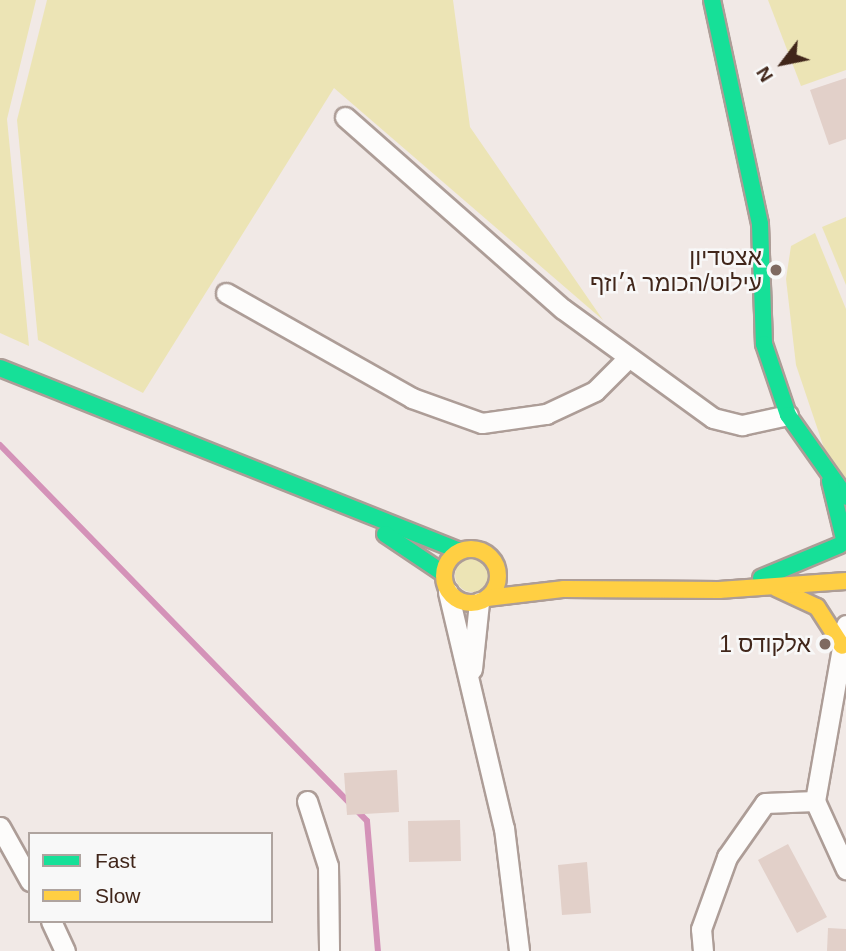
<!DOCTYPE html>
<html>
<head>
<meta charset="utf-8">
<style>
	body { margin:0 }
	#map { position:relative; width:846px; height:951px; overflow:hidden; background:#f1e9e6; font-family:Helvetica,Heebo,sans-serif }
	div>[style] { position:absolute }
	.green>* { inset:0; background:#ece4b5 }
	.round { border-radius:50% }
	.stream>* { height:6px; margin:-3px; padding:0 3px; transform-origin:3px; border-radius:3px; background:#d492b8 }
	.building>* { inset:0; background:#e2d0c9 }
	.roads { filter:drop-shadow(2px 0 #ad9d97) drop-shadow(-2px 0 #ad9d97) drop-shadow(0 2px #ad9d97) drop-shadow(0 -2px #ad9d97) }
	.street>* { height:19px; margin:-9.5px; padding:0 9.5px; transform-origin:9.5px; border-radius:9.5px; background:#fdfcfb }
	.fast>* { height:16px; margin:-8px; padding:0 8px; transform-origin:8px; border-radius:8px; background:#16e098 }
	.slow>* { height:16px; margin:-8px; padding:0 8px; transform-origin:8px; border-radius:8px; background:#ffcf43 }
	.slow>.ring { margin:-8px; padding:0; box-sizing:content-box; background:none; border:16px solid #ffcf43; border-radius:50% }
	.dots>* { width:19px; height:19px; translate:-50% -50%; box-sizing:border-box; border:4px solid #f8f8f8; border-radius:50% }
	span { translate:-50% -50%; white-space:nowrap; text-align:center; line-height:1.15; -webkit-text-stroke:5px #f8f8f8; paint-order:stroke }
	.poi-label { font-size:23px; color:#41261a }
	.right { translate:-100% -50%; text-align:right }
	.legend { position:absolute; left:28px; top:832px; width:245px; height:91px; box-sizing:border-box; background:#f8f8f8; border:2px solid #afa49f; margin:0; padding:9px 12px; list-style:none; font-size:21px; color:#41261a }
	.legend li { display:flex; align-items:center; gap:14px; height:35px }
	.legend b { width:35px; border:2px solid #afa49f }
	.north { position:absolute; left:748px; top:28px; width:70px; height:70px; -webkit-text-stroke:5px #f8f8f8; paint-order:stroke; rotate:238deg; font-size:19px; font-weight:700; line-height:28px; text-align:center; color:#41261a }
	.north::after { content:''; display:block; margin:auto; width:24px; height:32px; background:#41261a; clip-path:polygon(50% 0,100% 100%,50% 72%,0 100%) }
</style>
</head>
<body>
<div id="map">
	<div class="green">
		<i style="clip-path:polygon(0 0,36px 0,7px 119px,29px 346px,0 333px)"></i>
		<i style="clip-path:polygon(47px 0,453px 0,470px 127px,603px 320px,334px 88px,143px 393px,38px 340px,17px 120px)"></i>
		<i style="clip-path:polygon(768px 0,846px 0,846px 70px,801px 86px)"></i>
		<i style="clip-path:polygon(846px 217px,846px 285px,822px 227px)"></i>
		<i style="clip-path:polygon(815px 233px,846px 309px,846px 480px,829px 463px,796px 365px,786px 279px,791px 246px)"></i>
		<i class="round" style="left:455px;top:558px;width:34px;height:34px"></i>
	</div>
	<div class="stream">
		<i style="left:0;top:445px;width:525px;rotate:45.69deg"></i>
		<i style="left:367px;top:821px;width:130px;rotate:85.2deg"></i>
	</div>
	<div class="building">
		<i style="clip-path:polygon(846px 78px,846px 139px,829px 145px,810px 90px)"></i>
		<i style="clip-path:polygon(397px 770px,399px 812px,347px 815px,344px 773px)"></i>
		<i style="clip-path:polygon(460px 820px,461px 861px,409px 862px,408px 821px)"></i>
		<i style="clip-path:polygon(788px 844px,827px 917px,797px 933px,758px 860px)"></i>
		<i style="clip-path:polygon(587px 862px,591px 913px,562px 915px,558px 865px)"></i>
		<i style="clip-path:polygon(828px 928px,846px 929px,846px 951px,827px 951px)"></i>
	</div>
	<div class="roads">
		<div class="street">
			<i style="left:345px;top:117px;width:290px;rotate:41.4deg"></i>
			<i style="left:563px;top:309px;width:185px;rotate:36deg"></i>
			<i style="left:713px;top:418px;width:30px;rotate:14deg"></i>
			<i style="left:742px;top:425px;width:47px;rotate:-12.3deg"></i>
			<i style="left:226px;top:293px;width:214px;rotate:29.4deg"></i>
			<i style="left:412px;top:398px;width:74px;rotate:19.7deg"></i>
			<i style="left:482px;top:423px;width:65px;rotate:-8deg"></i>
			<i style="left:546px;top:414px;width:54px;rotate:-25.1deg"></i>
			<i style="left:595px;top:391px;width:47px;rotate:-45deg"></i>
			<i style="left:448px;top:592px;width:243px;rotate:76.7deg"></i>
			<i style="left:504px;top:828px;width:124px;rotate:83deg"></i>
			<i style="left:846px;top:625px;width:179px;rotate:100deg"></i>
			<i style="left:815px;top:801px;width:75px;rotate:65.5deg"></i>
			<i style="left:472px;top:669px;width:67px;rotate:-84deg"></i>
			<i style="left:307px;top:801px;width:68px;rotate:72.1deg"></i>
			<i style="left:328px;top:866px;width:85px;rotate:89.3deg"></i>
			<i style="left:0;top:827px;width:62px;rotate:60.9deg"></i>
			<i style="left:51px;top:921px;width:33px;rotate:65deg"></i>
			<i style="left:703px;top:951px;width:22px;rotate:-95deg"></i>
			<i style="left:701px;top:929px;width:77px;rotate:-70.1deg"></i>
			<i style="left:727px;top:857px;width:66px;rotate:-54.9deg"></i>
			<i style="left:765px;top:803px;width:50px;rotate:-2.3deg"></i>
		</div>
		<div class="fast">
			<i style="left:712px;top:0;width:229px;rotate:77.9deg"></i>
			<i style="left:760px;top:224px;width:120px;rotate:88.1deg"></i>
			<i style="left:764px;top:344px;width:75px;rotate:71.3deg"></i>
			<i style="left:788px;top:415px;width:100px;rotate:54.7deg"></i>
			<i style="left:0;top:368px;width:494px;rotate:21.7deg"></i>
			<i style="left:830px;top:481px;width:60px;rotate:76.4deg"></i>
			<i style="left:385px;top:534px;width:70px;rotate:33.9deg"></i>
			<i style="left:761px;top:578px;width:86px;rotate:-22.7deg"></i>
		</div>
		<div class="slow">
			<i class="ring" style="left:444px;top:549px;width:38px;height:38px"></i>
			<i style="left:776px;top:588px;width:45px;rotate:24.9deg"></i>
			<i style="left:817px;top:607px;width:46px;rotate:57.3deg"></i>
			<i style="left:487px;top:598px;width:78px;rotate:-6.7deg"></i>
			<i style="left:564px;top:589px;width:155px;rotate:0.4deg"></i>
			<i style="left:719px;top:590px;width:127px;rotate:-4.1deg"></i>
		</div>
	</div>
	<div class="dots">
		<i style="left:776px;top:270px;background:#7f6a61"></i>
		<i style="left:825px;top:644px;background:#7f6a61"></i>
	</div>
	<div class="poi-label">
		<span class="right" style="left:762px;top:270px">אצטדיון<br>עילוט/הכומר ג׳וזף</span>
		<span class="right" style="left:811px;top:644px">אלקודס 1</span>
	</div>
	<ul class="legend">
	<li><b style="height:9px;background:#16e098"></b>Fast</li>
	<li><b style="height:9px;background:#ffcf43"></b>Slow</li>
	</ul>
	<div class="north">N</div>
</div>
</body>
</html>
